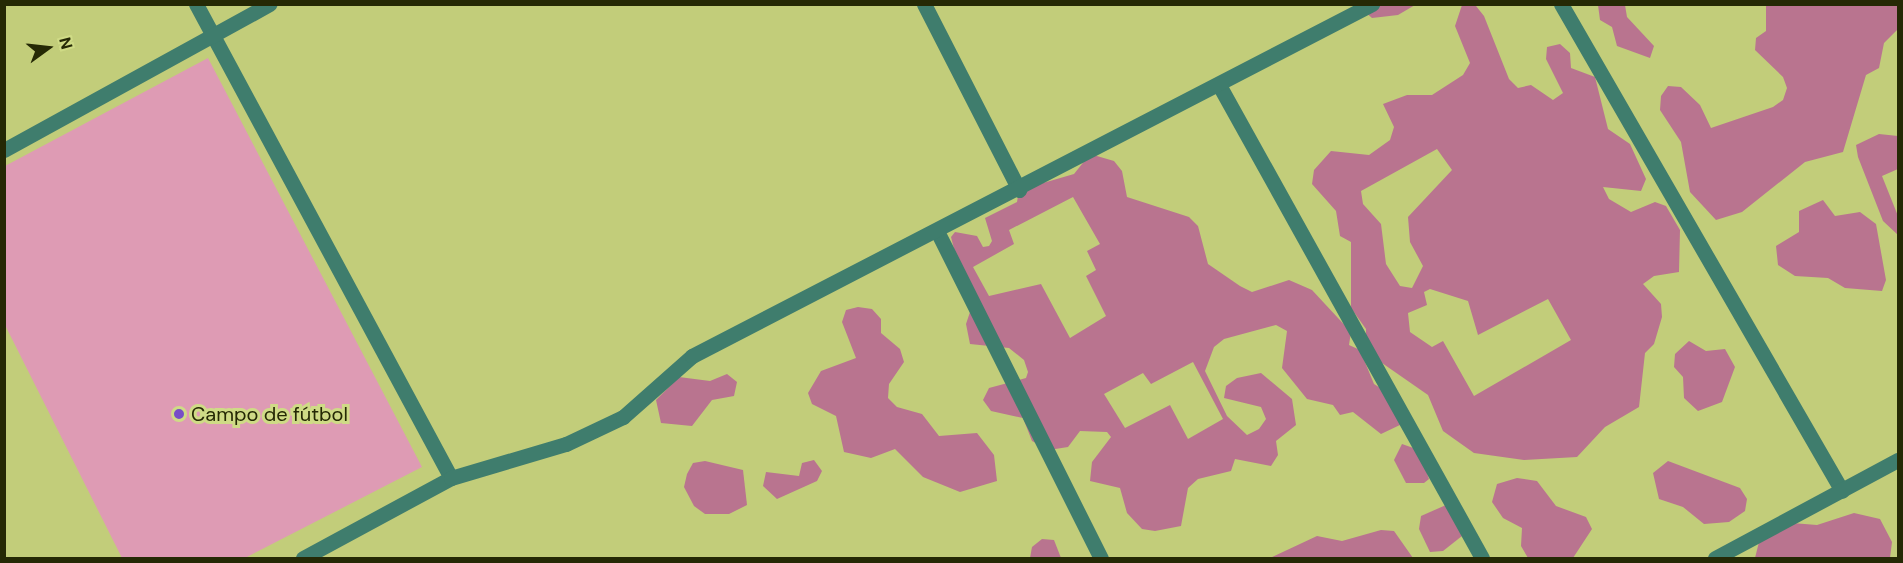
<!DOCTYPE html>
<html>
<head>
<meta charset="utf-8">
<style>
	body { margin:0 }
	#map { position:relative; width:1903px; height:563px; overflow:hidden; background:#c2cd7a; font-family:"DM Sans",sans-serif }
	div>[style] { position:absolute }
	.green>* { inset:0; background:#de9bb4 }
	.forest>* { inset:0; background:#b9748f }
	.minor>* { height:15px; margin:-7.5px; padding:0 7.5px; transform-origin:7.5px; border-radius:7.5px; background:#3f7d6d }
	.dots>* { width:16px; height:16px; translate:-50% -50%; box-sizing:border-box; border:3px solid #cfdb86; border-radius:50% }
	span { translate:-50% -50%; white-space:nowrap; text-align:center; line-height:1.15; -webkit-text-stroke:6px #cfdb86; paint-order:stroke }
	.poi-label { font-size:20px; color:#252905 }
	.left { translate:0 -50%; text-align:left }
	.frame { position:absolute; inset:0; border:6px solid #252905; pointer-events:none }
	.north { position:absolute; left:18px; top:18px; width:60px; height:60px; -webkit-text-stroke:4px #cfdb86; paint-order:stroke; rotate:75deg; font-size:16px; font-weight:700; line-height:24px; text-align:center; color:#252905 }
	.north::after { content:''; display:block; margin:auto; width:21px; height:27px; background:#252905; clip-path:polygon(50% 0,100% 100%,50% 72%,0 100%) }
</style>
</head>
<body>
<div id="map">
	<div class="green">
		<i style="clip-path:polygon(208px 58px,422px 467px,245px 558px,122px 558px,5px 325px,5px 166px)"></i>
	</div>
	<div class="forest">
		<i style="clip-path:polygon(1357px 5px,1415px 5px,1398px 15px,1372px 18px)"></i>
		<i style="clip-path:polygon(evenodd,1462px 5px,1476px 6px,1484px 16px,1509px 79px,1518px 88px,1531px 85px,1553px 100px,1563px 93px,1546px 59px,1547px 47px,1560px 44px,1570px 53px,1571px 68px,1595px 77px,1608px 129px,1630px 144px,1646px 179px,1641px 191px,1603px 187px,1609px 199px,1631px 212px,1655px 202px,1666px 206px,1680px 230px,1679px 272px,1654px 276px,1643px 284px,1661px 304px,1662px 317px,1654px 344px,1645px 353px,1639px 407px,1605px 427px,1577px 457px,1524px 460px,1474px 453px,1443px 431px,1428px 395px,1382px 363px,1366px 342px,1366px 329px,1351px 308px,1351px 242px,1340px 236px,1336px 211px,1312px 184px,1314px 170px,1331px 151px,1369px 155px,1390px 140px,1394px 127px,1383px 104px,1407px 95px,1432px 95px,1463px 75px,1470px 63px,1455px 26px,1462px 5px,1437px 149px,1452px 170px,1408px 217px,1410px 242px,1423px 266px,1412px 288px,1400px 286px,1386px 264px,1381px 224px,1363px 204px,1361px 191px,1437px 149px,1462px 5px,1430px 289px,1468px 301px,1478px 335px,1548px 299px,1571px 340px,1474px 396px,1443px 341px,1432px 347px,1410px 332px,1408px 313px,1427px 305px,1424px 292px,1430px 289px)"></i>
		<i style="clip-path:polygon(1598px 5px,1625px 5px,1627px 17px,1654px 46px,1650px 58px,1617px 46px,1612px 27px,1600px 20px)"></i>
		<i style="clip-path:polygon(1807px 5px,1898px 5px,1898px 29px,1884px 43px,1879px 68px,1866px 75px,1843px 152px,1805px 162px,1742px 212px,1716px 220px,1690px 192px,1681px 142px,1660px 110px,1661px 96px,1668px 86px,1681px 87px,1700px 105px,1711px 128px,1773px 107px,1783px 100px,1787px 88px,1783px 77px,1755px 50px,1756px 38px,1766px 31px,1766px 5px)"></i>
		<i style="clip-path:polygon(1879px 134px,1898px 136px,1898px 169px,1882px 176px,1898px 216px,1898px 235px,1883px 221px,1858px 157px,1856px 145px)"></i>
		<i style="clip-path:polygon(evenodd,1090px 154px,1114px 161px,1122px 171px,1127px 197px,1189px 217px,1198px 226px,1208px 264px,1240px 286px,1252px 292px,1289px 280px,1312px 290px,1351px 332px,1349px 345px,1360px 350px,1374px 384px,1385px 391px,1402px 424px,1381px 434px,1353px 412px,1340px 415px,1333px 405px,1307px 399px,1282px 368px,1287px 331px,1276px 325px,1224px 339px,1214px 347px,1205px 371px,1227px 416px,1247px 435px,1259px 429px,1266px 419px,1261px 407px,1224px 398px,1226px 386px,1237px 378px,1261px 373px,1292px 399px,1296px 425px,1276px 441px,1278px 455px,1271px 466px,1235px 459px,1231px 471px,1198px 479px,1188px 488px,1181px 526px,1155px 531px,1142px 529px,1127px 513px,1120px 488px,1090px 481px,1092px 462px,1111px 437px,1107px 432px,1080px 431px,1068px 447px,1049px 450px,1032px 441px,1023px 418px,991px 411px,983px 400px,989px 388px,1026px 378px,1028px 372px,1024px 360px,1009px 348px,970px 344px,966px 324px,970px 312px,951px 237px,955px 232px,977px 236px,983px 247px,989px 246px,992px 241px,985px 218px,1017px 202px,1019px 190px,1074px 174px,1090px 154px,1073px 197px,1100px 244px,1087px 251px,1096px 270px,1086px 276px,1106px 316px,1070px 338px,1041px 284px,989px 296px,973px 267px,1014px 244px,1009px 230px,1073px 197px,1090px 154px,1193px 362px,1223px 419px,1188px 439px,1170px 405px,1125px 428px,1104px 394px,1143px 373px,1151px 384px,1193px 362px)"></i>
		<i style="clip-path:polygon(1823px 200px,1835px 216px,1860px 212px,1876px 224px,1886px 280px,1882px 291px,1845px 288px,1828px 278px,1795px 276px,1778px 265px,1776px 246px,1799px 232px,1799px 211px)"></i>
		<i style="clip-path:polygon(858px 307px,872px 309px,881px 319px,881px 333px,900px 349px,904px 362px,889px 384px,888px 398px,897px 407px,922px 414px,939px 436px,977px 433px,994px 455px,997px 481px,960px 492px,923px 477px,895px 449px,871px 458px,844px 452px,836px 416px,812px 404px,808px 393px,821px 371px,856px 358px,842px 322px,846px 310px)"></i>
		<i style="clip-path:polygon(1689px 341px,1706px 351px,1725px 349px,1735px 367px,1722px 402px,1698px 411px,1684px 398px,1683px 377px,1674px 367px,1675px 354px)"></i>
		<i style="clip-path:polygon(727px 374px,737px 382px,734px 396px,712px 400px,692px 426px,661px 423px,656px 400px,679px 377px,710px 381px)"></i>
		<i style="clip-path:polygon(1402px 444px,1419px 450px,1429px 479px,1424px 483px,1406px 483px,1394px 460px)"></i>
		<i style="clip-path:polygon(814px 460px,822px 471px,817px 481px,777px 499px,763px 486px,766px 472px,799px 476px,802px 463px)"></i>
		<i style="clip-path:polygon(705px 461px,743px 470px,747px 505px,729px 514px,705px 514px,694px 506px,684px 487px,687px 474px,693px 463px)"></i>
		<i style="clip-path:polygon(1668px 461px,1740px 488px,1747px 499px,1745px 511px,1729px 522px,1704px 524px,1683px 507px,1659px 499px,1653px 473px)"></i>
		<i style="clip-path:polygon(1517px 478px,1537px 481px,1556px 506px,1586px 517px,1592px 529px,1573px 558px,1528px 558px,1521px 546px,1522px 528px,1503px 518px,1492px 502px,1497px 484px)"></i>
		<i style="clip-path:polygon(1446px 505px,1462px 536px,1443px 551px,1430px 552px,1419px 529px,1421px 516px)"></i>
		<i style="clip-path:polygon(1854px 513px,1880px 519px,1892px 542px,1890px 558px,1755px 558px,1759px 542px,1792px 523px,1817px 525px)"></i>
		<i style="clip-path:polygon(1381px 530px,1394px 531px,1413px 558px,1270px 558px,1317px 536px,1342px 541px)"></i>
		<i style="clip-path:polygon(1042px 539px,1054px 540px,1061px 558px,1030px 558px,1032px 547px)"></i>
	</div>
	<div class="minor">
		<i style="left:196px;top:4px;width:538px;rotate:61.72deg"></i>
		<i style="left:924px;top:4px;width:209px;rotate:62.9deg"></i>
		<i style="left:1561px;top:4px;width:562px;rotate:60.01deg"></i>
		<i style="left:1219px;top:85px;width:541px;rotate:60.92deg"></i>
		<i style="left:4px;top:150px;width:303px;rotate:-28.8deg"></i>
		<i style="left:938px;top:233px;width:364px;rotate:63.4deg"></i>
		<i style="left:303px;top:558px;width:168px;rotate:-28.4deg"></i>
		<i style="left:451px;top:478px;width:120px;rotate:-16.5deg"></i>
		<i style="left:566px;top:444px;width:63px;rotate:-25.3deg"></i>
		<i style="left:623px;top:417px;width:92px;rotate:-41.5deg"></i>
		<i style="left:692px;top:356px;width:766px;rotate:-27.37deg"></i>
		<i style="left:1715px;top:558px;width:208px;rotate:-28.2deg"></i>
	</div>
	<div class="dots">
		<i style="left:179px;top:414px;background:#784ec7"></i>
	</div>
	<div class="poi-label">
		<span class="left" style="left:191px;top:414px">Campo de fútbol</span>
	</div>
	<div class="frame"></div>
	<div class="north">N</div>
</div>
</body>
</html>
